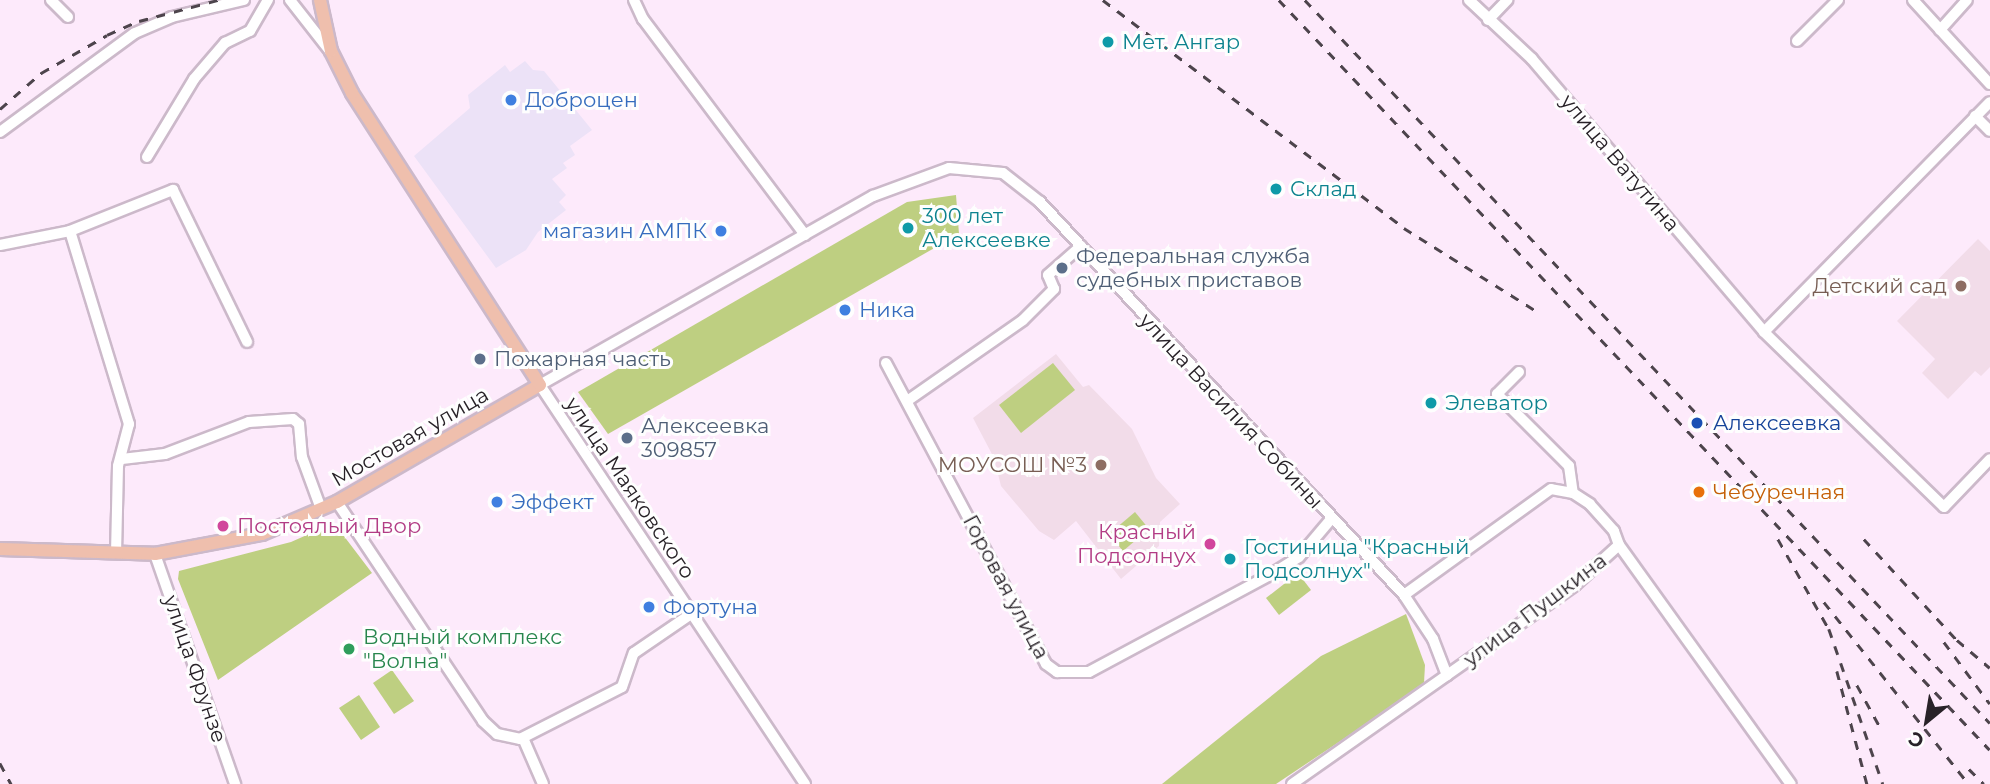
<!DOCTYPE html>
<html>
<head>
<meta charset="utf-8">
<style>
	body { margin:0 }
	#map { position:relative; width:1990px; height:784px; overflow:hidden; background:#fdeafb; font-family:Montserrat,sans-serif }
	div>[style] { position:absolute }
	.commercial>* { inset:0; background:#ece2f7 }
	.education>* { inset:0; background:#f2dce9 }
	.green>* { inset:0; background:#becf81 }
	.roads { filter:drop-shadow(2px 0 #ccb9ca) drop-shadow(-2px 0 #ccb9ca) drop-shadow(0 2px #ccb9ca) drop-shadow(0 -2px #ccb9ca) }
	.minor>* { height:10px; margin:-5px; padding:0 5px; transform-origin:5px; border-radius:5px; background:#fff }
	.major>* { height:12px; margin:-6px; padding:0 6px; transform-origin:6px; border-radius:6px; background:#efbfad }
	.rail>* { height:2.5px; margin-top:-1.25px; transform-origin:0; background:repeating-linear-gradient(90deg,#4d444c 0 9px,transparent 0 18px) }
	.dots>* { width:19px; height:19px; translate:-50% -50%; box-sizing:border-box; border:4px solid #fefefe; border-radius:50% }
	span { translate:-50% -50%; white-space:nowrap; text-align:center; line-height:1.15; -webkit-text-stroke:6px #fefefe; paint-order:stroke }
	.culture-label { font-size:21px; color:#0d838f }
	.left { translate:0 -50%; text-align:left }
	.shop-label { font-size:21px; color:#366cbe }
	.right { translate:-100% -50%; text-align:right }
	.street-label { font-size:21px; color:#282228 }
	.service-label { font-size:21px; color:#4e5e75 }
	.education-label { font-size:21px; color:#785e54 }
	.transit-label { font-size:21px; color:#164399 }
	.food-label { font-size:21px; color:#c56008 }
	.hotel-label { font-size:21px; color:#b23c85 }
	.leisure-label { font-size:21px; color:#27864d }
	.north { position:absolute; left:1892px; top:686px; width:70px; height:70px; -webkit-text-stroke:5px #fefefe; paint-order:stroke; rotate:210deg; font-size:19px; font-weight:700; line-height:28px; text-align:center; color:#282228 }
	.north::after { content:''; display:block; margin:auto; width:24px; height:32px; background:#282228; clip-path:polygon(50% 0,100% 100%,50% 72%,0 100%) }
</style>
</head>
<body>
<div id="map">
	<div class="commercial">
		<i style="clip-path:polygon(525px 61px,533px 70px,544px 71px,592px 130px,570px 146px,575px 155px,563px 163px,567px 168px,552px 179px,566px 195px,559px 202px,566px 210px,538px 232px,526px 250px,496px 268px,414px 156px,470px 108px,468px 95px,505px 65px,510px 72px)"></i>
	</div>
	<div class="education">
		<i style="clip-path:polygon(1978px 239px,1990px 251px,1990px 367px,1981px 376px,1975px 371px,1948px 399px,1922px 373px,1935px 359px,1897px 321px)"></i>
		<i style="clip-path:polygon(1056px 354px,1083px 387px,1089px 385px,1132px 429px,1156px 478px,1180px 504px,1160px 522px,1159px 546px,1121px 579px,1076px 521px,1054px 540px,1039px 531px,1001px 486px,994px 458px,973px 418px)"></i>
	</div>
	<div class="green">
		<i style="clip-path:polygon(956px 195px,959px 234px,608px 434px,578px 392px,907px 202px)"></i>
		<i style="clip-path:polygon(1053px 363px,1075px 390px,1021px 433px,999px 405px)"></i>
		<i style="clip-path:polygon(1135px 512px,1149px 529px,1123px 551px,1109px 534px)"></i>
		<i style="clip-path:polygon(334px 523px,372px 573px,218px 680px,178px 579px,179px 571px,291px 542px)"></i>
		<i style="clip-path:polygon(1298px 573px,1311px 590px,1279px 615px,1266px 598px)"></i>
		<i style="clip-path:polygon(1406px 614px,1425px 665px,1424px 683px,1399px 702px,1276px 784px,1162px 784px,1321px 656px)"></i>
		<i style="clip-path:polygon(392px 670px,414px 701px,394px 714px,373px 683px)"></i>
		<i style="clip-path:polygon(359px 695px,380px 727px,361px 740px,339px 708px)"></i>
	</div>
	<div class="roads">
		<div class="minor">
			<i style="left:51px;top:0;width:24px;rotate:45deg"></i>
			<i style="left:290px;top:0;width:65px;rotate:51.9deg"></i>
			<i style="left:634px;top:0;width:21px;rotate:65deg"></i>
			<i style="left:643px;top:19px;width:270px;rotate:53.1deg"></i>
			<i style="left:1469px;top:0;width:86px;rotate:43.1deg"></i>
			<i style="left:1532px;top:59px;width:358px;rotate:49.6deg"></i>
			<i style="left:1764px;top:332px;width:251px;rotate:44.2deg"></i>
			<i style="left:1944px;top:507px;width:66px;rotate:-46.2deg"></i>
			<i style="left:1913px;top:0;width:114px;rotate:47.5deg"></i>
			<i style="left:1488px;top:20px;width:28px;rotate:-46deg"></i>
			<i style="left:1940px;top:30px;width:40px;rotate:-48deg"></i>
			<i style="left:1797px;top:41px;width:58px;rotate:-45deg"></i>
			<i style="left:1975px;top:116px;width:21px;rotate:45deg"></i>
			<i style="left:0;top:132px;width:167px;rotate:-36.3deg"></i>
			<i style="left:135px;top:33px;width:40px;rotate:-23.4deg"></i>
			<i style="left:172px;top:17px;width:74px;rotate:-13.3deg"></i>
			<i style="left:147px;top:157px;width:91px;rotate:-58.9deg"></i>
			<i style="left:194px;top:79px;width:48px;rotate:-49.3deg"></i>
			<i style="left:225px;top:43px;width:28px;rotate:-26deg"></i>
			<i style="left:250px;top:31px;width:36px;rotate:-60deg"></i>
			<i style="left:70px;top:231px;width:202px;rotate:73deg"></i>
			<i style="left:129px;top:424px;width:43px;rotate:104.7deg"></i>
			<i style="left:118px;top:466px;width:85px;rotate:91.3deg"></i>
			<i style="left:0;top:245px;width:71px;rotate:-11.3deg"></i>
			<i style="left:70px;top:231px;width:111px;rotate:-21.7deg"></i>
			<i style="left:173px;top:190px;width:169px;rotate:64deg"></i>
			<i style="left:1764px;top:332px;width:322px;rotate:-45.5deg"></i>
			<i style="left:886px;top:363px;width:341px;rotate:62deg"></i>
			<i style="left:1046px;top:664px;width:14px;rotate:36deg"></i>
			<i style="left:1057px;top:672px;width:32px"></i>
			<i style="left:1089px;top:672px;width:205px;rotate:-28.2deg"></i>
			<i style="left:1270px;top:575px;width:34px;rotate:-32deg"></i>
			<i style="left:1299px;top:557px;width:50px;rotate:-49.9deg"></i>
			<i style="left:1519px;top:372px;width:31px;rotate:135deg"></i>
			<i style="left:1497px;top:394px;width:102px;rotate:45deg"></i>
			<i style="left:1569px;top:466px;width:27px;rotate:82deg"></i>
			<i style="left:907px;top:401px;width:141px;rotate:-34.9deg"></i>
			<i style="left:1023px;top:320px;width:44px;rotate:-45deg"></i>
			<i style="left:1054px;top:289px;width:15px;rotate:-113deg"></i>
			<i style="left:1048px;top:275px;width:44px;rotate:-41.3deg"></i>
			<i style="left:122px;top:459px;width:43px;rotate:-6.6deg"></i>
			<i style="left:165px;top:454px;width:90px;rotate:-20.9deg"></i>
			<i style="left:249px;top:422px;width:44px;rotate:-3.9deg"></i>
			<i style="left:293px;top:419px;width:8px;rotate:40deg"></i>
			<i style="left:299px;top:424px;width:33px;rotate:85deg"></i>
			<i style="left:302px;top:457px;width:55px;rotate:69.9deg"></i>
			<i style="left:337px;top:502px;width:263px;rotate:56.3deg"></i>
			<i style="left:483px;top:721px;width:19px;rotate:43deg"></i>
			<i style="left:497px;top:734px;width:24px;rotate:12deg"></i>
			<i style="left:520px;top:739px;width:114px;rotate:-27deg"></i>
			<i style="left:622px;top:687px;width:36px;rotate:-71deg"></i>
			<i style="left:634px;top:653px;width:69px;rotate:-34.4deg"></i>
			<i style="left:1619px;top:545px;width:294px;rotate:54.3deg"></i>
			<i style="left:155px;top:554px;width:244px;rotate:70.8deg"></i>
			<i style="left:523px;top:738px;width:50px;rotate:66.5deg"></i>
			<i style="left:805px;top:784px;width:479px;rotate:-123.6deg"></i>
			<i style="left:540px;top:385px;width:383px;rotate:-29.6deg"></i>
			<i style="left:873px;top:196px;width:81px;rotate:-20.2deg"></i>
			<i style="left:949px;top:168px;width:54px;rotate:5.3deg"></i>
			<i style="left:1003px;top:173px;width:47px;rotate:38.1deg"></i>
			<i style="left:1040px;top:202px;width:536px;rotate:47.19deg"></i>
			<i style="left:1404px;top:595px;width:53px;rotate:56.6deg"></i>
			<i style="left:1433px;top:639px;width:39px;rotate:69deg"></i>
			<i style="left:1292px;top:784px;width:346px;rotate:-35.1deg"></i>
			<i style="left:1575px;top:585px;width:59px;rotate:-42.3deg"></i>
			<i style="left:1619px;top:545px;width:15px;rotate:-110deg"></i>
			<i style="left:1614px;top:531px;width:36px;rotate:-132deg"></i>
			<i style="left:1590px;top:504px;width:20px;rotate:-147deg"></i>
			<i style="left:1573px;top:493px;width:22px;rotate:-170deg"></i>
			<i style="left:1551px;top:489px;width:181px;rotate:144.2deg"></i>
		</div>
		<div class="major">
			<i style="left:0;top:549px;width:155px;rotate:1.8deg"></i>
			<i style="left:155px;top:554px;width:109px;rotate:-10.6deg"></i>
			<i style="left:262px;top:534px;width:82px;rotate:-23.1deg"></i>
			<i style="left:337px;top:502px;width:234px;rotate:-30deg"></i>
			<i style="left:540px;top:385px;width:347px;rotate:-122.8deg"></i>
			<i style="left:352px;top:93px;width:47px;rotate:-116.6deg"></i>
			<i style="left:331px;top:51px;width:52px;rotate:-102.2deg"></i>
		</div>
	</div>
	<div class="rail">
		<i style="left:1103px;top:0;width:378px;rotate:37.1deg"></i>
		<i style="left:1404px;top:228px;width:158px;rotate:32.1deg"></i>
		<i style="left:1279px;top:0;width:1033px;rotate:46.53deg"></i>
		<i style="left:1305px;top:0;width:996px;rotate:46.55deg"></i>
		<i style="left:0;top:109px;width:55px;rotate:-41.3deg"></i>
		<i style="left:41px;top:73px;width:76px;rotate:-29.9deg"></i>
		<i style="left:107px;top:35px;width:35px;rotate:-24deg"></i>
		<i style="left:139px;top:21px;width:82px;rotate:-14.9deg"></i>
		<i style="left:1778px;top:539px;width:103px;rotate:60.5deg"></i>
		<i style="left:1829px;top:629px;width:164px;rotate:70.8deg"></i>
		<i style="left:1864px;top:539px;width:137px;rotate:47.4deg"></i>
		<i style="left:1957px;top:640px;width:43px;rotate:40.3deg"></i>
		<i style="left:1824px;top:602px;width:233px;rotate:51.5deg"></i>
		<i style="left:1944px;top:642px;width:77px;rotate:53.4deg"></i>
		<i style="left:1837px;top:671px;width:117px;rotate:75.1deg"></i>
		<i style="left:1857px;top:685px;width:46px;rotate:61.2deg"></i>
		<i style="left:0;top:763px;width:24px;rotate:62deg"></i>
		<i style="left:1969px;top:769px;width:21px;rotate:45deg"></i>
	</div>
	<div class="dots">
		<i style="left:1108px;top:42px;background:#0f9aa8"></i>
		<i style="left:511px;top:100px;background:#3f7fe0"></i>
		<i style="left:1276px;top:189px;background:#0f9aa8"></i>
		<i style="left:908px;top:228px;background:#0f9aa8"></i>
		<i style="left:721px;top:231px;background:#3f7fe0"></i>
		<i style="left:1062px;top:268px;background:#5c6f8a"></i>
		<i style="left:1961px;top:286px;background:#8d6e63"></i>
		<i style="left:845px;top:310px;background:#3f7fe0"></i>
		<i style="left:480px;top:359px;background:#5c6f8a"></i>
		<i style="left:1431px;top:403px;background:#0f9aa8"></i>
		<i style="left:1697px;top:423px;background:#1a4fb4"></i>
		<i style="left:627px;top:438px;background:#5c6f8a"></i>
		<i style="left:1101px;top:465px;background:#8d6e63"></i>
		<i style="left:1699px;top:492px;background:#e8710a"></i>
		<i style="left:497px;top:502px;background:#3f7fe0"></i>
		<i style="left:223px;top:526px;background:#d1479c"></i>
		<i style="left:1210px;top:544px;background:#d1479c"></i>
		<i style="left:1230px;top:559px;background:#0f9aa8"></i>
		<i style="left:649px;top:607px;background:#3f7fe0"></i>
		<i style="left:349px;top:649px;background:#2e9e5b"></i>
	</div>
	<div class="culture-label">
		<span class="left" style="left:1122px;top:42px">Мет. Ангар</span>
		<span class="left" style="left:1290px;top:189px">Склад</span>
		<span class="left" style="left:922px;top:228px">300 лет<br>Алексеевке</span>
		<span class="left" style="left:1445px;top:403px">Элеватор</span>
		<span class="left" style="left:1244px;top:559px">Гостиница "Красный<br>Подсолнух"</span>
	</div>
	<div class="shop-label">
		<span class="left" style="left:525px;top:100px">Доброцен</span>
		<span class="right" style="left:707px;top:231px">магазин АМПК</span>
		<span class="left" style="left:859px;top:310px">Ника</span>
		<span class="left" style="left:511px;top:502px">Эффект</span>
		<span class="left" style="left:663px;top:607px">Фортуна</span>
	</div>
	<div class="street-label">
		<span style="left:1620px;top:163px;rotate:50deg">улица Ватутина</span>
		<span style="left:1231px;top:411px;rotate:47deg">улица Василия Собины</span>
		<span style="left:410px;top:437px;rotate:-30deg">Мостовая улица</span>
		<span style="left:630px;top:488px;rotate:56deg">улица Маяковского</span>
		<span style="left:1006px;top:587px;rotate:62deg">Горовая улица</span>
		<span style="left:1535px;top:610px;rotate:-37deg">улица Пушкина</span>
		<span style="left:195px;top:669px;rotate:71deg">улица Фрунзе</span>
	</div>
	<div class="service-label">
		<span class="left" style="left:1076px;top:268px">Федеральная служба<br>судебных приставов</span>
		<span class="left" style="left:494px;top:359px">Пожарная часть</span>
		<span class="left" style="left:641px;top:438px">Алексеевка<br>309857</span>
	</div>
	<div class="education-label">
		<span class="right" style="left:1947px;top:286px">Детский сад</span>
		<span class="right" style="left:1087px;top:465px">МОУСОШ №3</span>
	</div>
	<div class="transit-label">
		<span class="left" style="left:1713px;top:423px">Алексеевка</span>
	</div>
	<div class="food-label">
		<span class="left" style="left:1713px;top:492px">Чебуречная</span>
	</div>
	<div class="hotel-label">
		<span class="left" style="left:237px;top:526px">Постоялый Двор</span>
		<span class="right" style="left:1196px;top:544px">Красный<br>Подсолнух</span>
	</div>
	<div class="leisure-label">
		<span class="left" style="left:363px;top:649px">Водный комплекс<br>"Волна"</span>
	</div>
	<div class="north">С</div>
</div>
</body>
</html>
